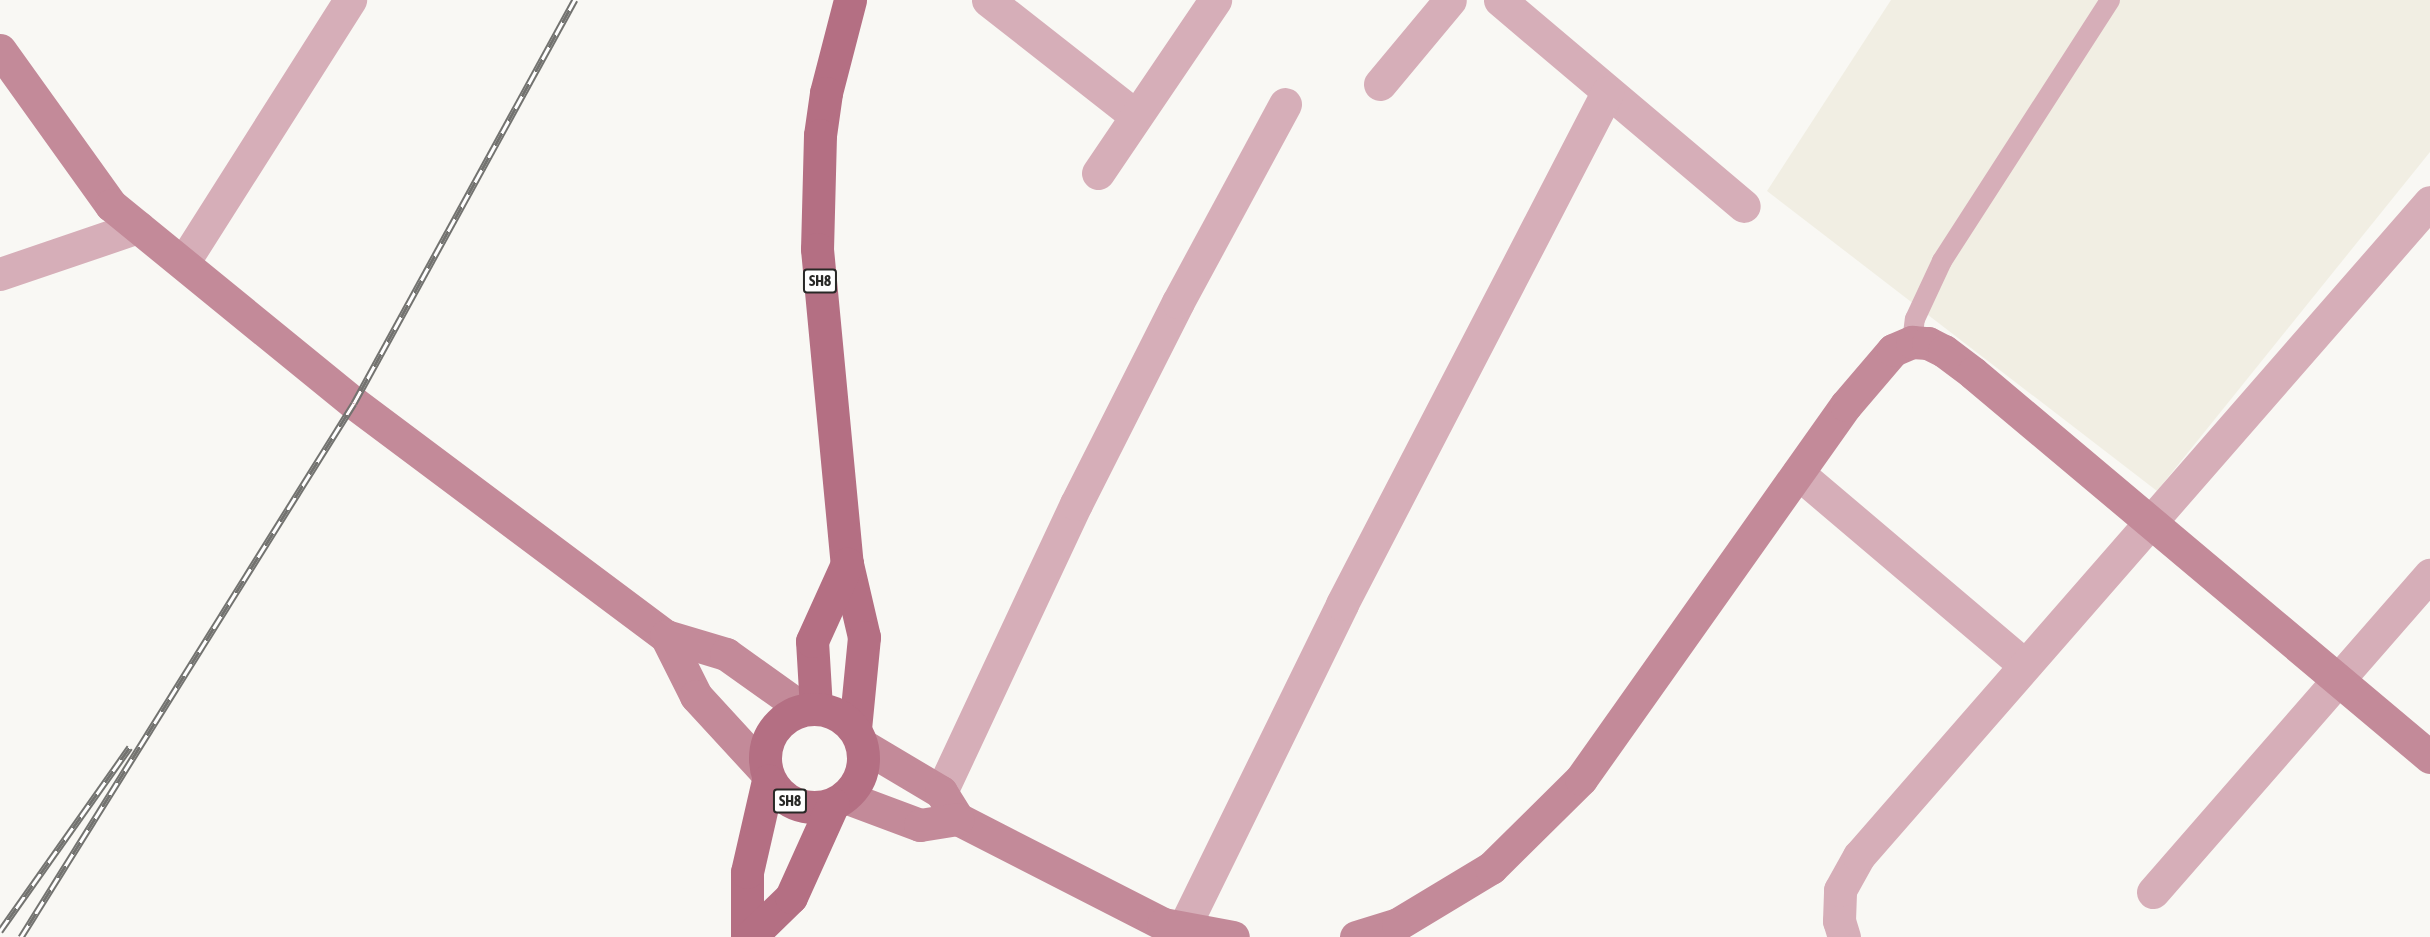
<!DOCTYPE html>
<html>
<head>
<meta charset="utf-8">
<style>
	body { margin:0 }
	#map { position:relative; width:2430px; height:937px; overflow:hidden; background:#f9f8f4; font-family:"Asap Condensed",sans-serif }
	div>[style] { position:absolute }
	.built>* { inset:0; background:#f1eee3 }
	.lane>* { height:20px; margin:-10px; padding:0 10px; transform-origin:10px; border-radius:10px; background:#d6aeb8 }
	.street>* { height:33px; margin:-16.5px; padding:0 16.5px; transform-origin:16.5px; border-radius:16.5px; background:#d6aeb8 }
	.secondary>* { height:33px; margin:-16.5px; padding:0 16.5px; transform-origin:16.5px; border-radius:16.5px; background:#c38a99 }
	.primary>* { height:33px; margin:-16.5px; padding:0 16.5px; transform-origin:16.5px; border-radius:16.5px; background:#b46f83 }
	.primary>.ring { margin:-16.5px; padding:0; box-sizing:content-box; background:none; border:33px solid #b46f83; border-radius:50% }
	.rail>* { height:7px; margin-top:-3.5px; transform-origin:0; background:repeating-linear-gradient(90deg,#fff 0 14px,#737370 0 28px); box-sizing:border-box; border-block:2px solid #737370 }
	span { translate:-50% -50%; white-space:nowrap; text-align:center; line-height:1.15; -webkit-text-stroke:4.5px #fff; paint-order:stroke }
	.shield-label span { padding:2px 4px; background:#fff; border:2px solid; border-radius:4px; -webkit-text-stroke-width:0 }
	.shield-label { font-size:15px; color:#282826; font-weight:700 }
</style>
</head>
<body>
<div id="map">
	<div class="built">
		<i style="clip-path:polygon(1891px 0,2430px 0,2430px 152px,2157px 491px,1767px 191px)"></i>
	</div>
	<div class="lane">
		<i style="left:1912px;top:342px;width:23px;rotate:-83deg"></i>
		<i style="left:1915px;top:319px;width:64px;rotate:-65deg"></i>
		<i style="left:1942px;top:261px;width:310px;rotate:-57.2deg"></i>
	</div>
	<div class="street">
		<i style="left:988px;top:0;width:188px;rotate:38.1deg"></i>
		<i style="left:1500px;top:0;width:319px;rotate:40.2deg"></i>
		<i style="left:1380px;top:84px;width:109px;rotate:-50.2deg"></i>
		<i style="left:1098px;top:173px;width:209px;rotate:-55.9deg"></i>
		<i style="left:183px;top:263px;width:312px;rotate:-57.6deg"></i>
		<i style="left:0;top:274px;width:146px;rotate:-18.8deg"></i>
		<i style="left:1798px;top:473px;width:297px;rotate:40.3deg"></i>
		<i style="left:941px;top:792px;width:318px;rotate:-64.9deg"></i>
		<i style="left:1076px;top:504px;width:226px;rotate:-63.2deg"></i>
		<i style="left:1178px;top:302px;width:225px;rotate:-61.6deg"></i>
		<i style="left:2153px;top:892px;width:421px;rotate:-48.9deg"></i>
		<i style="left:1184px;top:927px;width:360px;rotate:-63.9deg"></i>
		<i style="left:1342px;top:604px;width:576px;rotate:-62.59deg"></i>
		<i style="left:1844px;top:937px;width:17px;rotate:-107deg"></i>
		<i style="left:1839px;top:921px;width:31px;rotate:-88deg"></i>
		<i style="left:1840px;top:890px;width:39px;rotate:-61deg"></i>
		<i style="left:1859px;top:856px;width:868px;rotate:-48.88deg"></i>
	</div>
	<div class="secondary">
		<i style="left:0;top:50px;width:191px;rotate:54.4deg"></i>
		<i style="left:111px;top:205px;width:313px;rotate:39.2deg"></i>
		<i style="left:354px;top:403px;width:389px;rotate:36.8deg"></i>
		<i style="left:666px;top:636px;width:63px;rotate:16.7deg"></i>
		<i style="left:726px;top:654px;width:95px;rotate:35.5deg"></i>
		<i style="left:666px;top:636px;width:67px;rotate:63.4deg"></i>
		<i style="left:696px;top:696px;width:102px;rotate:47.4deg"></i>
		<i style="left:862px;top:745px;width:92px;rotate:30.7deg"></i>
		<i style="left:941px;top:792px;width:32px;rotate:58deg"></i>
		<i style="left:958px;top:819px;width:230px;rotate:27.1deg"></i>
		<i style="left:1163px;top:924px;width:71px;rotate:10.5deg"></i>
		<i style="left:845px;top:797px;width:80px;rotate:20.5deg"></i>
		<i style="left:920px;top:825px;width:38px;rotate:-9deg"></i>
		<i style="left:1356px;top:937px;width:44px;rotate:-17.2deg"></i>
		<i style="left:1398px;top:924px;width:109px;rotate:-31.1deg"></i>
		<i style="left:1491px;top:868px;width:127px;rotate:-44.7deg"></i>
		<i style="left:1581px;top:779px;width:458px;rotate:-54.7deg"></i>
		<i style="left:1846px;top:405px;width:72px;rotate:-49.5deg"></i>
		<i style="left:1893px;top:350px;width:21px;rotate:-23deg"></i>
		<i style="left:1912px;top:342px;width:16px;rotate:4deg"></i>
		<i style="left:1928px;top:343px;width:18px;rotate:27deg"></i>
		<i style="left:1944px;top:351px;width:36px;rotate:37deg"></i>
		<i style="left:1973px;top:373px;width:597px;rotate:40.04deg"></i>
	</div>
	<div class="primary">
		<i style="left:850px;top:0;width:96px;rotate:104.5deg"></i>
		<i style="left:826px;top:93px;width:42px;rotate:98.1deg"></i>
		<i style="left:820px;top:135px;width:114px;rotate:91.5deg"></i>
		<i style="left:817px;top:249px;width:316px;rotate:84.6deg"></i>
		<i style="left:847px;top:564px;width:75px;rotate:76.9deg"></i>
		<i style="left:864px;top:637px;width:91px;rotate:95.6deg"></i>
		<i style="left:816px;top:708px;width:67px;rotate:-93.4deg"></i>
		<i style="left:812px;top:641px;width:85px;rotate:-65.6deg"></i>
		<i class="ring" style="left:765px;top:709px;width:65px;height:65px"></i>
		<i style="left:747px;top:937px;width:65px;rotate:-90deg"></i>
		<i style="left:747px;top:872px;width:94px;rotate:-77.1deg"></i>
		<i style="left:750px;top:937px;width:57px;rotate:-44.3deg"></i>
		<i style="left:791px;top:897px;width:102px;rotate:-65.7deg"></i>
	</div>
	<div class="rail">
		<i style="left:0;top:931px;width:225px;rotate:-54.8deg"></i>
		<i style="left:21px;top:937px;width:629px;rotate:-58.05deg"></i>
		<i style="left:354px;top:403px;width:460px;rotate:-61.3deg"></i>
	</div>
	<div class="shield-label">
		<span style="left:820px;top:281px">SH8</span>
		<span style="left:790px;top:801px">SH8</span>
	</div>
</div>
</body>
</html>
